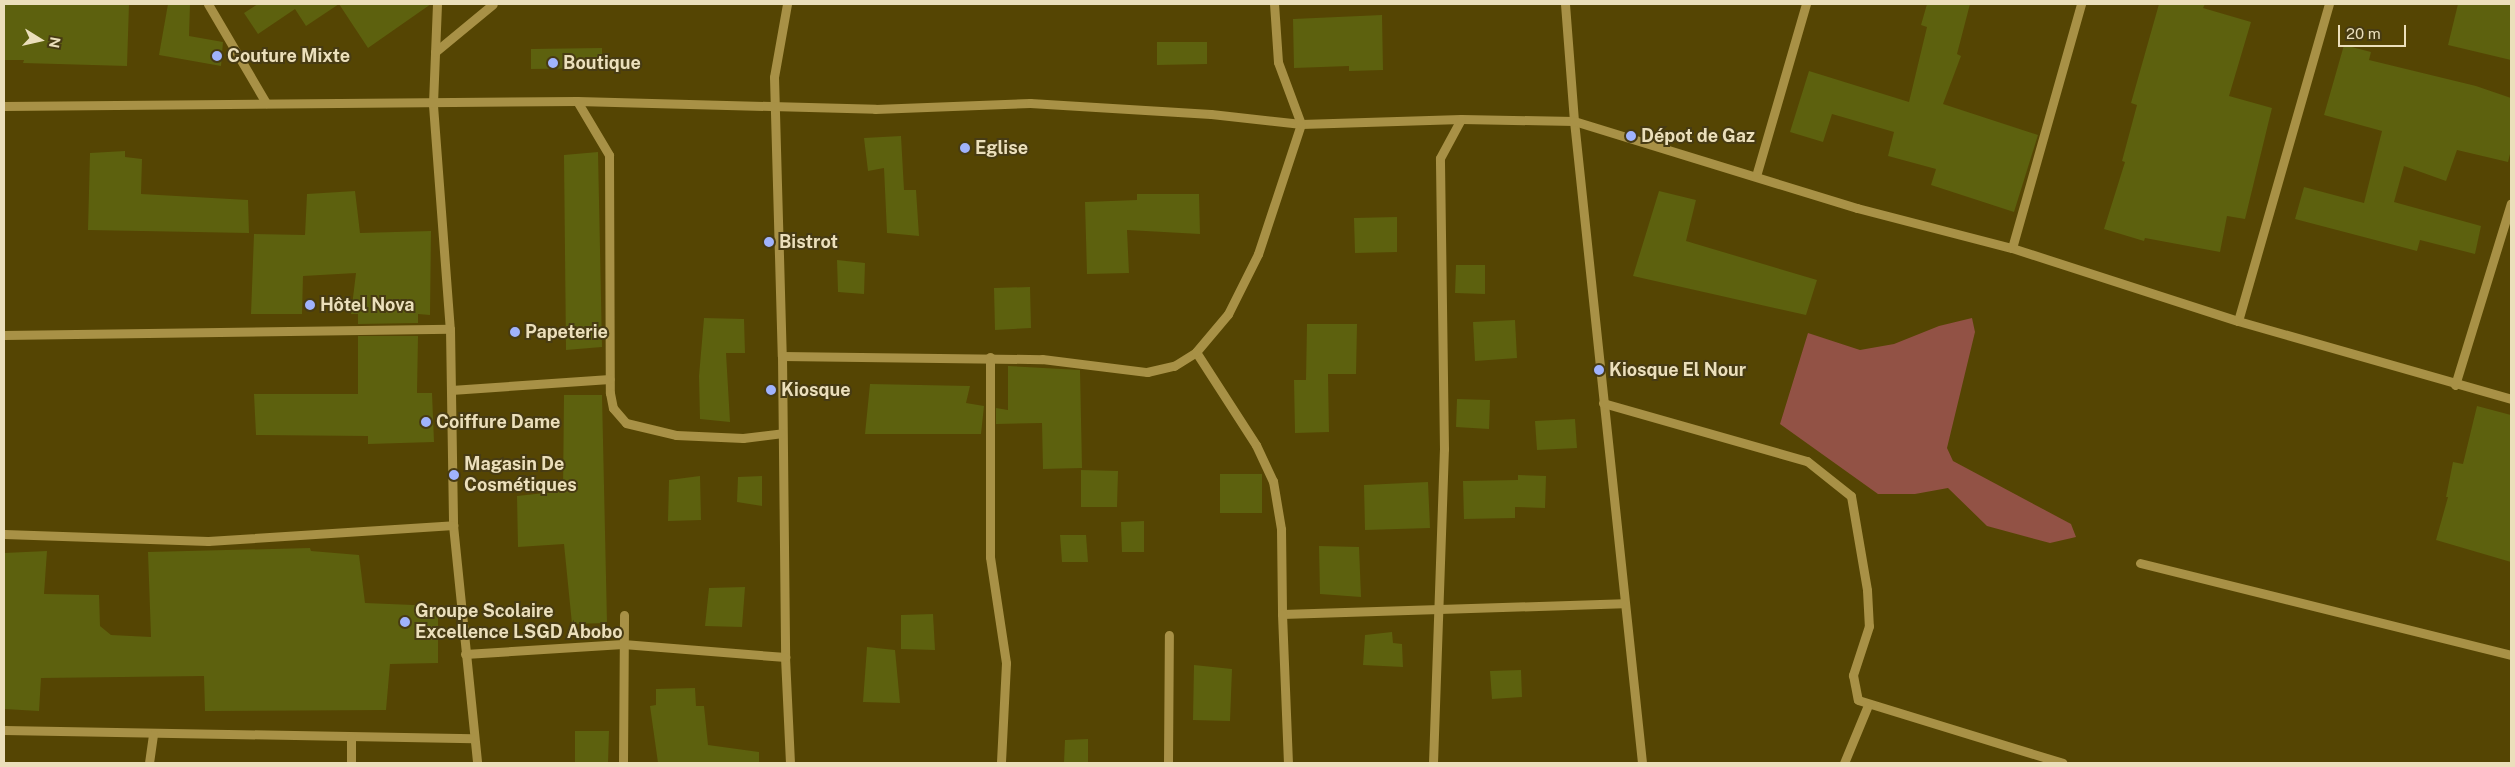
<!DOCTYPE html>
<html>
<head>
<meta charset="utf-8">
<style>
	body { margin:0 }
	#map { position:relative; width:2515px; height:767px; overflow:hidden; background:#554503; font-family:"Public Sans",sans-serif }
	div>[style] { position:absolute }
	.green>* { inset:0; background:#925245 }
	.building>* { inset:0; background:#5d610e }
	.minor>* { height:9px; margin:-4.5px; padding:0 4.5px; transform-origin:4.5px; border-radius:4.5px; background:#a89146 }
	.dots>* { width:14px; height:14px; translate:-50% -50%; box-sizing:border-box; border:2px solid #473b13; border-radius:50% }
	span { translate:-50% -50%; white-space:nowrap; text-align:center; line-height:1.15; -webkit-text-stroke:4px #473b13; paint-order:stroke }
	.poi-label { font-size:18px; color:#ebdfbb; font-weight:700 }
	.left { translate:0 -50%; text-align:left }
	.frame { position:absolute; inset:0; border:5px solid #ebdfbb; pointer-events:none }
	.north { position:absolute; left:15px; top:15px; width:50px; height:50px; -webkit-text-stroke:4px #473b13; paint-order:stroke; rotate:100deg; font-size:14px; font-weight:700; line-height:20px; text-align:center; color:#ebdfbb }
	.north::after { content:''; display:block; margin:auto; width:18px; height:22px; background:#ebdfbb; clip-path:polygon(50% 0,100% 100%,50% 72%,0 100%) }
	.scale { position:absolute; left:2338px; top:25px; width:68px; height:22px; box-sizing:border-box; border:2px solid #ebdfbb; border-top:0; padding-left:6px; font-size:15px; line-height:18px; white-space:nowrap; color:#ebdfbb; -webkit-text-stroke:4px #473b13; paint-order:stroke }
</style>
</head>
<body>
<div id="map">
	<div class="green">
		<i style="clip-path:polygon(1972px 318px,1975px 332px,1947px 448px,1953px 461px,2071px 524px,2076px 537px,2050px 543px,1987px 526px,1948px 488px,1915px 494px,1878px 494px,1780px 424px,1808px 333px,1860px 350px,1894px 344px,1939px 326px)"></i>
	</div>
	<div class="building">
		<i style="clip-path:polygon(4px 4px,129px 4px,127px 66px,23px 63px,24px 60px,4px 60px)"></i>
		<i style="clip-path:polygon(168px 4px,190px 4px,189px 36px,223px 42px,221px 66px,159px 55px)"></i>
		<i style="clip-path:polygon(258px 4px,431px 4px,368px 48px,339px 4px,306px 26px,295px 9px,258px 34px,244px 13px)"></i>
		<i style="clip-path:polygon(1927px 4px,1970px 4px,1957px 54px,1961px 56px,1943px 104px,2038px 135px,2014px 212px,1931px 185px,1936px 169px,1888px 156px,1894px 132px,1832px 114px,1823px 142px,1790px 132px,1809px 71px,1909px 102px,1927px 27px,1921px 25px)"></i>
		<i style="clip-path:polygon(2159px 4px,2205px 4px,2203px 8px,2251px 22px,2229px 96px,2272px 108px,2245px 219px,2227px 216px,2220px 252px,2145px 238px,2144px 241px,2104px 229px,2125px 162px,2122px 161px,2137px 105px,2131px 103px)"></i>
		<i style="clip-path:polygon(2458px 4px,2511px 4px,2511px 60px,2448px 45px)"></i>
		<i style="clip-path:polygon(1382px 15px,1383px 70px,1349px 71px,1349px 66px,1294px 68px,1293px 19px)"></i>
		<i style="clip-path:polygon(1157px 42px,1207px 42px,1207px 64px,1157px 65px)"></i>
		<i style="clip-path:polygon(2344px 45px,2371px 52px,2369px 60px,2476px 86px,2511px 98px,2511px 150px,2508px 162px,2457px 150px,2446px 181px,2404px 166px,2394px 202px,2481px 226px,2475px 254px,2420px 240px,2417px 251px,2295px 219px,2304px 187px,2364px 203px,2382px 131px,2324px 115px)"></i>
		<i style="clip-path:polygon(602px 48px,602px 68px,531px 69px,531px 49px)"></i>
		<i style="clip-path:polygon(901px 136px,904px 190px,916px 190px,919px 236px,887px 233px,884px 168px,868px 171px,864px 138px)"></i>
		<i style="clip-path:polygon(125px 151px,125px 157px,142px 159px,141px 194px,248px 200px,249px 233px,88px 230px,90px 153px)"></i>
		<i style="clip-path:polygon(598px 152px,602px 347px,566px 350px,564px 155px)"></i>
		<i style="clip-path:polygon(355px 191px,360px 233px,431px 231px,430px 315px,418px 314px,418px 323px,358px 324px,358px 314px,351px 314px,356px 273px,303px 276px,302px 314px,251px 314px,254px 234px,305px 235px,307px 194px)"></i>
		<i style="clip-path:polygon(1659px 191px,1696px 200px,1686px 241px,1817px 280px,1806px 315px,1633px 276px)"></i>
		<i style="clip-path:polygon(1137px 194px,1199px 194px,1200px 234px,1127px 230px,1129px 273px,1087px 274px,1085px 202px,1137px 200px)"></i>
		<i style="clip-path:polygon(1397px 217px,1397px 252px,1355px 253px,1354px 218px)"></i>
		<i style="clip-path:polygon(837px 260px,865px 263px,864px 294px,838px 292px)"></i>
		<i style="clip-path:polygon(1456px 265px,1485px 265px,1485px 294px,1455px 293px)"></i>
		<i style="clip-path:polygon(1030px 287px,1031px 328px,995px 330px,994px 288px)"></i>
		<i style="clip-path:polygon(704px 318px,744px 319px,745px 353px,726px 353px,730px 422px,700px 419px,699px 376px)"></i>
		<i style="clip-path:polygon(1515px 320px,1517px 358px,1475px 361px,1473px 322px)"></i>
		<i style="clip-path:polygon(1307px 324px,1357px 324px,1356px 374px,1328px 374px,1329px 432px,1295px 433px,1294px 380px,1306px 380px)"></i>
		<i style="clip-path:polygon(358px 336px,418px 336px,417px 393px,432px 393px,434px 442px,368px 444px,368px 436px,256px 435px,254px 394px,358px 394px)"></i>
		<i style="clip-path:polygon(1008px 366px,1080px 370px,1082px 468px,1043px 469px,1042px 423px,996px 424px,996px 408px,1008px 410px)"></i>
		<i style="clip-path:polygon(870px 384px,970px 386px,966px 403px,984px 406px,981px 434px,865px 434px)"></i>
		<i style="clip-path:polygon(564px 395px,602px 395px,607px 623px,572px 624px,564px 544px,518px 547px,517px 496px,563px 491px)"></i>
		<i style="clip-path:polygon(1457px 399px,1490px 400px,1489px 429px,1456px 427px)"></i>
		<i style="clip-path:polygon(2477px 406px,2511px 415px,2511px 562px,2436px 540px,2448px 497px,2446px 497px,2453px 462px,2463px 464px)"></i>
		<i style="clip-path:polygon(1575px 419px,1577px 448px,1537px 450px,1535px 421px)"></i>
		<i style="clip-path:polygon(1081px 470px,1118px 471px,1117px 507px,1081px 507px)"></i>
		<i style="clip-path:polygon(1220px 474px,1262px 474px,1262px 513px,1220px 513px)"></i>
		<i style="clip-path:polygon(1518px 475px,1546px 476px,1545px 508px,1515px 507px,1515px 518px,1464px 519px,1463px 481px,1518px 480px)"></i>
		<i style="clip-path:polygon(700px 476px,701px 520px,668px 521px,669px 480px)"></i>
		<i style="clip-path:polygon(762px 476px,762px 506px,737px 502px,738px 477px)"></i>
		<i style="clip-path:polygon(1428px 482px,1430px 528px,1365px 530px,1364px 485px)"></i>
		<i style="clip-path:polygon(1144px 521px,1144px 552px,1122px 552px,1121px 522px)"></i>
		<i style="clip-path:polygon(1060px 535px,1086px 535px,1088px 562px,1062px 562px)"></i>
		<i style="clip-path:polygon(1319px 546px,1359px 547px,1361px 597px,1320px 594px)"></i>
		<i style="clip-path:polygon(310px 548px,311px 551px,359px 555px,365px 603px,438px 606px,438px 663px,390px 664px,386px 710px,205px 711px,204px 676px,41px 678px,39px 711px,4px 709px,4px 553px,47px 551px,44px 594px,99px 595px,100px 626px,111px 635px,151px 637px,148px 552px)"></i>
		<i style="clip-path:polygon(745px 587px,742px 627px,705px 626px,709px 588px)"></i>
		<i style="clip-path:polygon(933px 614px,935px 650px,901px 649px,901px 615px)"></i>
		<i style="clip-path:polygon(1392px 632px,1393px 643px,1402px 644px,1403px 667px,1363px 665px,1365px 635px)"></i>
		<i style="clip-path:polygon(867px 647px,895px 650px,900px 703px,863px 702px)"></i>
		<i style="clip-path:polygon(1194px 665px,1232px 669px,1230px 721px,1193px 720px)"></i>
		<i style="clip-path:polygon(1521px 670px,1522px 697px,1492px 699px,1490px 671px)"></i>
		<i style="clip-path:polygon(695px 688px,696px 706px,704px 706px,708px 745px,759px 752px,759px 763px,658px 763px,650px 706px,656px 705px,656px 689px)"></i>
		<i style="clip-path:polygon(575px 731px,609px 731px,608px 763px,575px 763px)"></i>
		<i style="clip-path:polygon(1088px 739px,1088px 763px,1064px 763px,1065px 740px)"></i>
	</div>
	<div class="minor">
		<i style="left:208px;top:4px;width:115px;rotate:59.6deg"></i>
		<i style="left:437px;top:4px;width:101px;rotate:92.3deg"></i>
		<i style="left:433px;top:105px;width:225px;rotate:85.7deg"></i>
		<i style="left:450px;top:329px;width:196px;rotate:89.1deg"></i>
		<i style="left:453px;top:525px;width:239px;rotate:84.2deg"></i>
		<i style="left:787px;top:4px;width:74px;rotate:100.1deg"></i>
		<i style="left:774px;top:77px;width:279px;rotate:88.4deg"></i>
		<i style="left:782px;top:356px;width:301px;rotate:89.4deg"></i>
		<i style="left:785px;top:657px;width:106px;rotate:87.3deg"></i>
		<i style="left:1565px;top:4px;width:117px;rotate:85.6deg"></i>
		<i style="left:1574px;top:121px;width:646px;rotate:83.95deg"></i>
		<i style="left:435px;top:52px;width:75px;rotate:-39.6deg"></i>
		<i style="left:577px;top:101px;width:63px;rotate:59.3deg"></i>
		<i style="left:609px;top:155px;width:238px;rotate:89.8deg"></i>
		<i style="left:610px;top:393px;width:15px;rotate:79deg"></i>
		<i style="left:613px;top:408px;width:20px;rotate:49deg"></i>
		<i style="left:626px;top:423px;width:51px;rotate:13.5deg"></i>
		<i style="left:676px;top:435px;width:67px;rotate:2.6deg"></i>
		<i style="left:743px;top:438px;width:38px;rotate:-7deg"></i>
		<i style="left:4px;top:106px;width:573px;rotate:-0.5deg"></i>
		<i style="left:577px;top:101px;width:298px;rotate:1.5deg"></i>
		<i style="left:875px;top:109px;width:155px;rotate:-2.2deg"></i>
		<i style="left:1030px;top:103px;width:181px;rotate:3.5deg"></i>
		<i style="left:1211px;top:114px;width:91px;rotate:6.3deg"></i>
		<i style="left:1301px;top:124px;width:160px;rotate:-1.8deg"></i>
		<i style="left:1461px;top:119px;width:113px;rotate:1deg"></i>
		<i style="left:1574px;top:121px;width:296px;rotate:17.1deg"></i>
		<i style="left:1857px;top:208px;width:160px;rotate:14.5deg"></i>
		<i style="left:2012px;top:248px;width:237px;rotate:17.9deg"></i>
		<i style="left:2238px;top:321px;width:284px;rotate:15.9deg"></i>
		<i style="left:1756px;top:176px;width:179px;rotate:-73.8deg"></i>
		<i style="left:2012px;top:248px;width:254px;rotate:-74.2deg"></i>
		<i style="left:2238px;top:321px;width:330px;rotate:-74deg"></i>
		<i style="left:4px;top:335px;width:446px;rotate:-0.8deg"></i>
		<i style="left:1196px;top:352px;width:111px;rotate:57.2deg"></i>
		<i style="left:1256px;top:445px;width:40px;rotate:65deg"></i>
		<i style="left:1273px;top:481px;width:49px;rotate:80.5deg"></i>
		<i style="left:1281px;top:529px;width:85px;rotate:89.3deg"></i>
		<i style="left:1282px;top:614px;width:341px;rotate:-1.8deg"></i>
		<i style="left:782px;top:356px;width:260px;rotate:0.7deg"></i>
		<i style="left:1042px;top:359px;width:106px;rotate:7.1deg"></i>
		<i style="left:1147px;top:372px;width:28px;rotate:-13deg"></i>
		<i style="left:1174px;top:366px;width:26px;rotate:-32deg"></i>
		<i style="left:1196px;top:352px;width:50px;rotate:-49.9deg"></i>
		<i style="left:1228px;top:314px;width:67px;rotate:-63.4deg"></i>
		<i style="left:1258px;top:254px;width:137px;rotate:-71.7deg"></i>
		<i style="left:1301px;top:124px;width:66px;rotate:-110.4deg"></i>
		<i style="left:1278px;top:62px;width:58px;rotate:-93.9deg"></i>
		<i style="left:990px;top:357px;width:200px;rotate:90deg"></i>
		<i style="left:990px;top:557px;width:107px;rotate:81.4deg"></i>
		<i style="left:1006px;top:663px;width:100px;rotate:92.9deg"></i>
		<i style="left:2455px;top:385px;width:190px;rotate:-72.9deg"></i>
		<i style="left:451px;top:390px;width:159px;rotate:-4deg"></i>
		<i style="left:1603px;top:403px;width:212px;rotate:15.9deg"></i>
		<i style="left:1807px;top:461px;width:56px;rotate:38.5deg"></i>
		<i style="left:1851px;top:496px;width:95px;rotate:80.3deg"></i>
		<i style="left:1867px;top:590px;width:36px;rotate:87deg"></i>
		<i style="left:1869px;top:626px;width:52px;rotate:108.1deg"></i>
		<i style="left:1853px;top:675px;width:25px;rotate:79deg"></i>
		<i style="left:1858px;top:700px;width:214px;rotate:17.1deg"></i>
		<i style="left:4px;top:534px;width:204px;rotate:2deg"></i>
		<i style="left:208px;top:541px;width:246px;rotate:-3.7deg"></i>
		<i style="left:2140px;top:563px;width:382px;rotate:13.9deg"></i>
		<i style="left:1282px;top:614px;width:149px;rotate:87.7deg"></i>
		<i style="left:465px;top:654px;width:158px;rotate:-3.6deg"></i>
		<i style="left:623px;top:644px;width:163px;rotate:4.6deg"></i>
		<i style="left:4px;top:730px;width:469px;rotate:1deg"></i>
		<i style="left:149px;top:763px;width:29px;rotate:-82deg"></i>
		<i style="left:351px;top:763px;width:26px;rotate:-90deg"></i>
		<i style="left:623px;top:763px;width:148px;rotate:-89.6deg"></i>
		<i style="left:1168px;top:763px;width:128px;rotate:-89.6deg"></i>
		<i style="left:1433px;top:763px;width:314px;rotate:-88deg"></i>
		<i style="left:1444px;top:449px;width:291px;rotate:-90.8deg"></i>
		<i style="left:1440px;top:158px;width:44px;rotate:-61.7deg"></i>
		<i style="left:1844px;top:763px;width:63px;rotate:-67.5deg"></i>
	</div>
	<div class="dots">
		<i style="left:217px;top:56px;background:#a0b3fd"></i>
		<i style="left:553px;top:63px;background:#a0b3fd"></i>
		<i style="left:1631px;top:136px;background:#a0b3fd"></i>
		<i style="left:965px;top:148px;background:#a0b3fd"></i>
		<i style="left:769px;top:242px;background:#a0b3fd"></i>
		<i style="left:310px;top:305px;background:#a0b3fd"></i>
		<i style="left:515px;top:332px;background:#a0b3fd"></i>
		<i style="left:1599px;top:370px;background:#a0b3fd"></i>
		<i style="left:771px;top:390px;background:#a0b3fd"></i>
		<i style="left:426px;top:422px;background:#a0b3fd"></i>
		<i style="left:454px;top:475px;background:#a0b3fd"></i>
		<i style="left:405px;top:622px;background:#a0b3fd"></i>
	</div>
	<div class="poi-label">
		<span class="left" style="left:227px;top:56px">Couture Mixte</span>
		<span class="left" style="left:563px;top:63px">Boutique</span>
		<span class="left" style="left:1641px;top:136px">Dépot de Gaz</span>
		<span class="left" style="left:975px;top:148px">Eglise</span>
		<span class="left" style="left:779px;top:242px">Bistrot</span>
		<span class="left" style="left:320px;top:305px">Hôtel Nova</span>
		<span class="left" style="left:525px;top:332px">Papeterie</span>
		<span class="left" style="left:1609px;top:370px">Kiosque El Nour</span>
		<span class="left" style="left:781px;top:390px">Kiosque</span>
		<span class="left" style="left:436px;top:422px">Coiffure Dame</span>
		<span class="left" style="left:464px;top:475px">Magasin De<br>Cosmétiques</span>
		<span class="left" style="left:415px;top:622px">Groupe Scolaire<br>Excellence LSGD Abobo</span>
	</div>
	<div class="frame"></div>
	<div class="north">N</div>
	<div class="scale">20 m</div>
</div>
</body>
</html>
